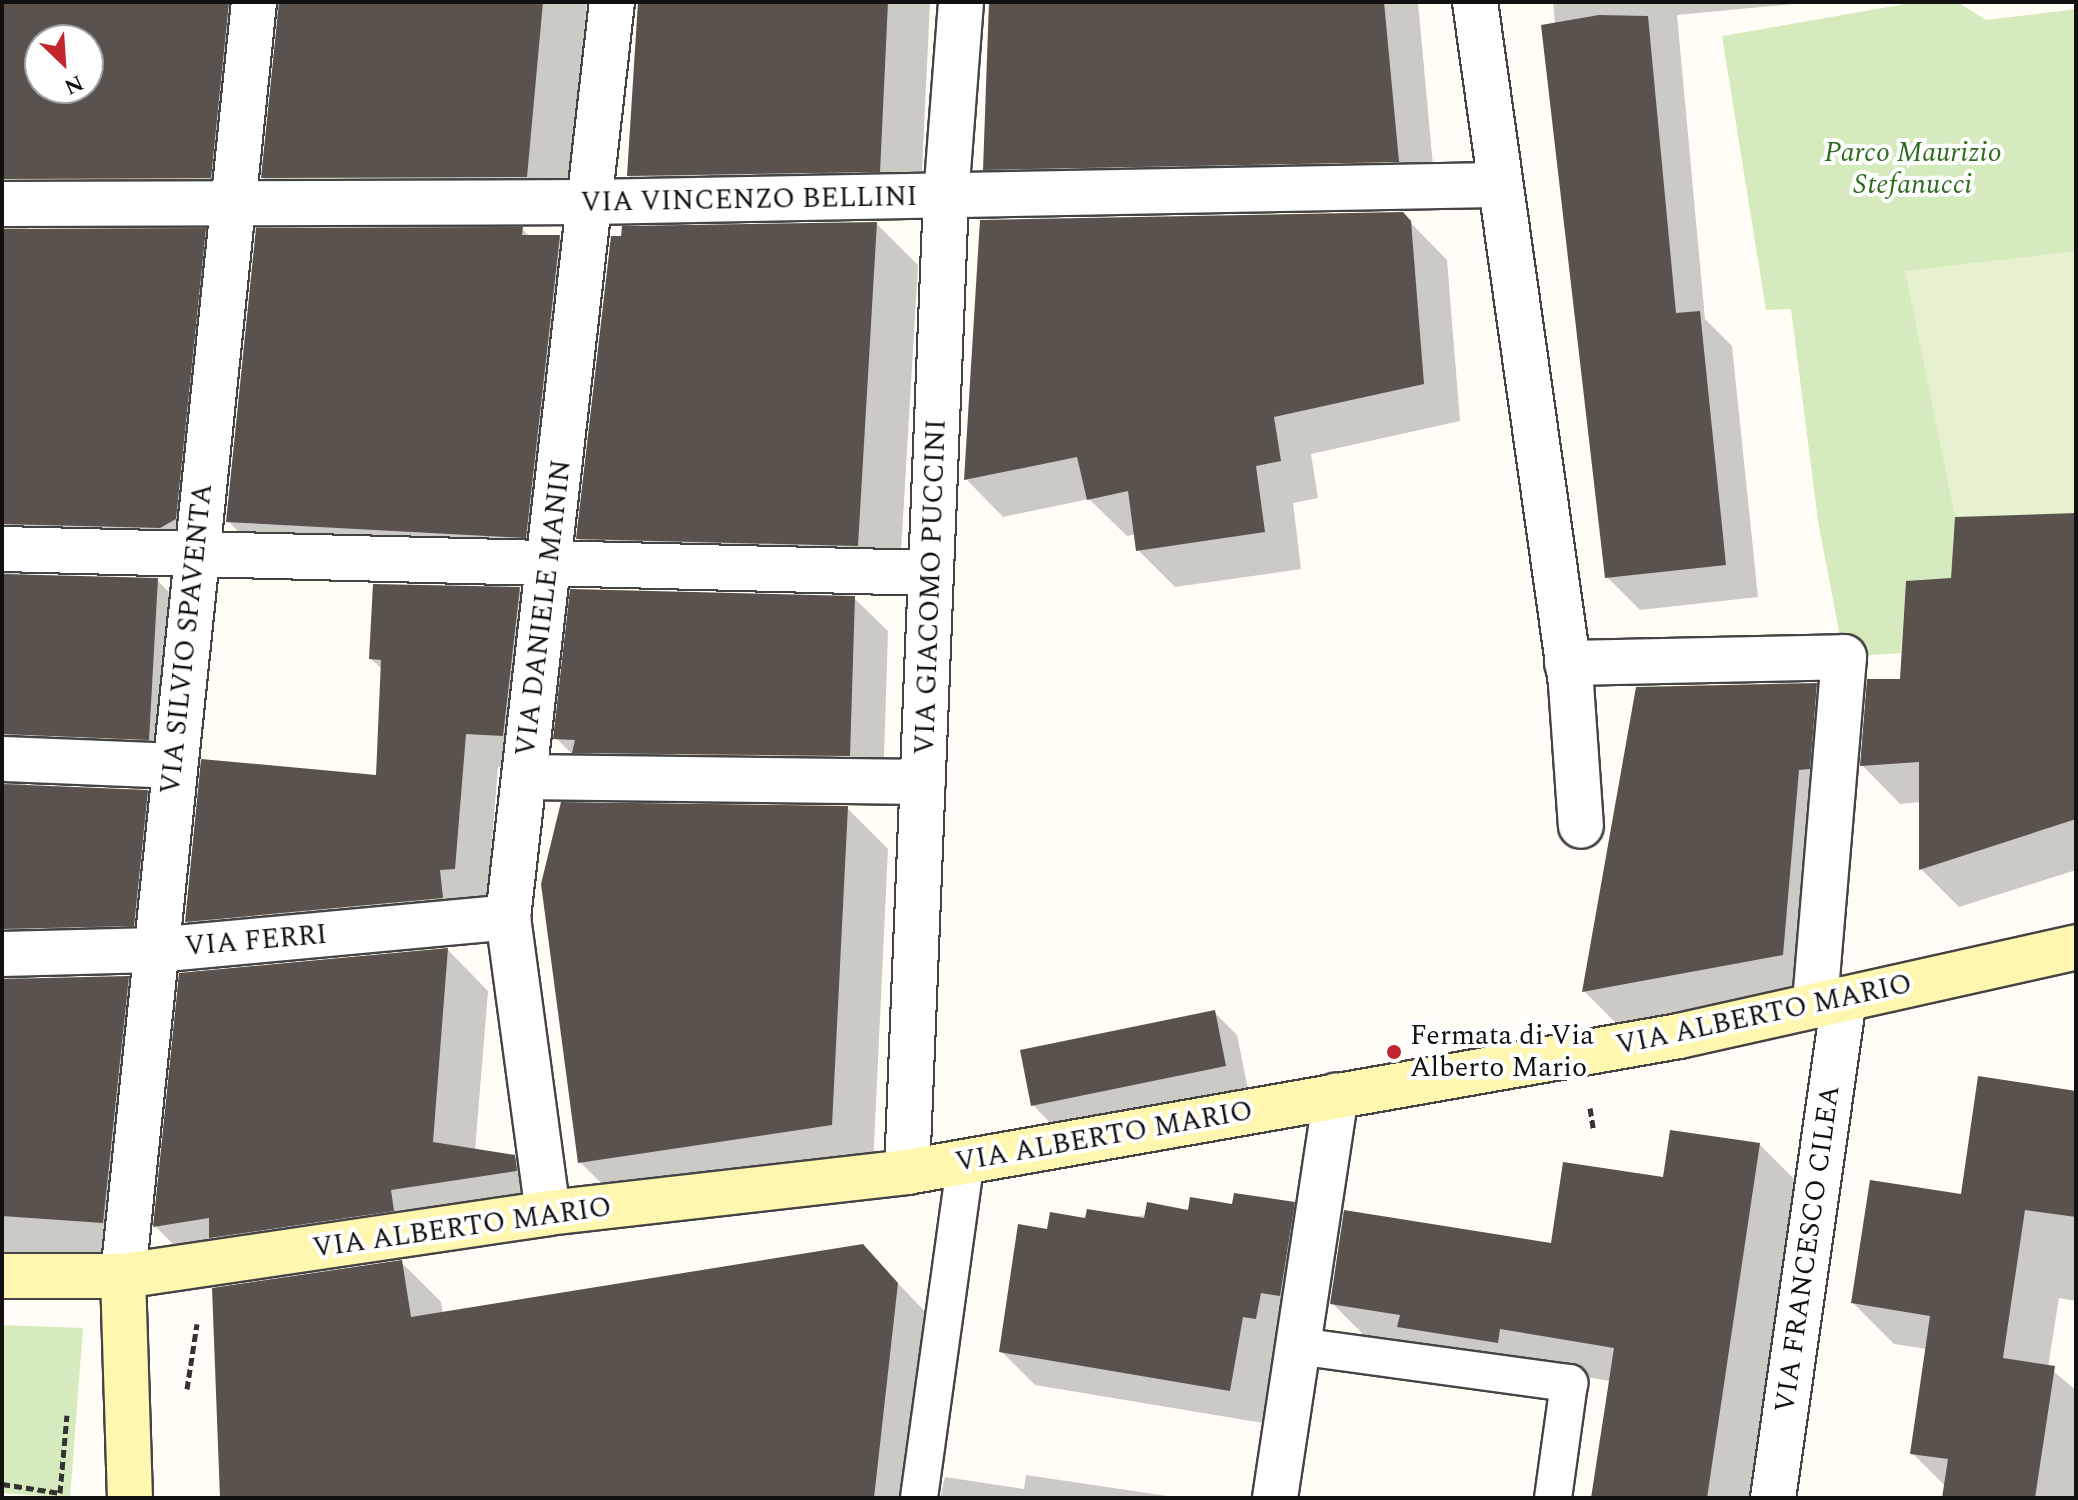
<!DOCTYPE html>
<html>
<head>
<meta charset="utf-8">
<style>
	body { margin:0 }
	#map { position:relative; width:2078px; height:1500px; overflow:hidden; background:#fffdf5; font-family:Spectral,serif }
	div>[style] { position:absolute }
	.green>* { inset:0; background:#d5ebbd }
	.pitch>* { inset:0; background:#e6f2cf }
	.shadow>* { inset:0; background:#0003 }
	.building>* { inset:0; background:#5a524d }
	.path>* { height:5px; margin-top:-2.5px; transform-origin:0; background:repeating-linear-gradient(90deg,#333 0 8px,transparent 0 12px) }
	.roads { filter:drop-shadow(2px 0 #444) drop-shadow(-2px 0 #444) drop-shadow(0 2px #444) drop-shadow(0 -2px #444) }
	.lane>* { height:36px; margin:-18px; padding:0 18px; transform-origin:18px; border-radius:18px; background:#fff }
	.street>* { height:44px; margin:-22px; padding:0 22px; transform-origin:22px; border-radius:22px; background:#fff }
	.secondary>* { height:44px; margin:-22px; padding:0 22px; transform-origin:22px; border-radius:22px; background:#fff6b0 }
	.dots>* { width:22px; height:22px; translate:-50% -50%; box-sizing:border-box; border:4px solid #fff; border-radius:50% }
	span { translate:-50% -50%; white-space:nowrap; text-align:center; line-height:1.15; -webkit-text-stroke:8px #fff; paint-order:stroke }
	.park-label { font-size:28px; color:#2f6b1f; font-style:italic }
	.street-label { font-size:28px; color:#111 }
	.poi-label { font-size:28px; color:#111 }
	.left { translate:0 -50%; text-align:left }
	.frame { position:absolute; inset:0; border:4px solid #111; pointer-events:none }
	.north { position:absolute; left:24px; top:24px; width:80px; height:80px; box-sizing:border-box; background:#fff; border:2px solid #a0a0a0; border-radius:50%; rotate:155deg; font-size:22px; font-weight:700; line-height:32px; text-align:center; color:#111 }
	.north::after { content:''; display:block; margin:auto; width:28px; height:36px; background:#c4262e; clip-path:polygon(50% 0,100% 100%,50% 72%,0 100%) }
</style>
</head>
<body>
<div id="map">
	<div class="green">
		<i style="clip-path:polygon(1917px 2px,1957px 2px,1986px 20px,2076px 9px,2076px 513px,1955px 517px,1951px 579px,1906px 581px,1901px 653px,1844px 657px,1818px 521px,1791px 309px,1766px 310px,1722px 36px)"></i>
		<i style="clip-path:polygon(2px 1325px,83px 1328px,70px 1498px,2px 1493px)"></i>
	</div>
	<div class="pitch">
		<i style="clip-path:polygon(2076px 251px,2076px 513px,1955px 517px,1905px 271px)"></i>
	</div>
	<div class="shadow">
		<i style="clip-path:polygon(evenodd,2px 2px,587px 2px,568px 217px,304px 218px,263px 177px,278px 20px,269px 41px,251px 219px,44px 219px,24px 231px,205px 230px,246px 271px,216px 560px,30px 568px,25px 577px,157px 580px,198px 621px,190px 780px,31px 778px,25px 787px,147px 792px,188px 833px,174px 966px,29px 974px,26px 980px,128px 978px,169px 1019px,144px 1263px,2px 1254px,2px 2px,40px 40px,88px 40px,88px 88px,40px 88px,40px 40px)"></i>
		<i style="clip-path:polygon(640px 2px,930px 2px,920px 212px,670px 217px,629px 176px)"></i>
		<i style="clip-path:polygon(992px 2px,1418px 2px,1436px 199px,1023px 207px,985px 169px)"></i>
		<i style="clip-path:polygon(1553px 2px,1816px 2px,1677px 15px,1705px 319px,1732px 346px,1758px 597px,1640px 610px,1607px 577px)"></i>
		<i style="clip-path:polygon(1402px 214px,1447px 260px,1460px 421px,1311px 454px,1318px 498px,1293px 503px,1301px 569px,1175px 587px,1138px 550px,1136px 534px,1127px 536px,1089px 499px,1003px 517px,966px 479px)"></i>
		<i style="clip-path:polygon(877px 224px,918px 265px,899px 586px,619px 579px,578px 538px)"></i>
		<i style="clip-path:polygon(522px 229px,530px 237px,559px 237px,600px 278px,566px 578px,269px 562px,228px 521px)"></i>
		<i style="clip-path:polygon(2076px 515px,2076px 870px,1959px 907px,1921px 869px,1921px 802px,1900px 804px,1862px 765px,1952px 580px)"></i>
		<i style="clip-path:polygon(519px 589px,553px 623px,536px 769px,498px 767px,487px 901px,220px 954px,187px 921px,378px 777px,383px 670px,371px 659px)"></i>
		<i style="clip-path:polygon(854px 598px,888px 631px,883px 788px,589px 771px,556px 738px)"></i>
		<i style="clip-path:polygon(1816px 685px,1849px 718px,1815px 988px,1617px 1024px,1584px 991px)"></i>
		<i style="clip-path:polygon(847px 808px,888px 849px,873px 1166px,621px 1203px,580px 1162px)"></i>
		<i style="clip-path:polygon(448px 950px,488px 991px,475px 1151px,514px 1157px,555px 1198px,196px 1267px,155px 1226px)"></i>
		<i style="clip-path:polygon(1214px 1012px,1237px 1035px,1248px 1089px,1056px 1129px,1033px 1105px)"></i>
		<i style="clip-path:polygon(2076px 1093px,2076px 1301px,2059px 1298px,2048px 1367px,2076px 1390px,2076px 1498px,1944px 1498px,1946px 1487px,1912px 1453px,1927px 1349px,1894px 1344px,1853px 1303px)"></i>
		<i style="clip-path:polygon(1760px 1145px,1801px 1186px,1753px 1498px,1593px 1498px,1611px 1381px,1373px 1344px,1332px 1303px,1552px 1245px,1664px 1179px)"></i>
		<i style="clip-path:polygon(1294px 1204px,1327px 1238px,1276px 1349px,1263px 1423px,1035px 1385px,1001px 1351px,1049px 1232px,1086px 1220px)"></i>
		<i style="clip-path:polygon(862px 1246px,938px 1325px,928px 1498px,222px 1498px,401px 1262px,441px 1302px,443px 1314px)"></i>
		<i style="clip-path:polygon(1026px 1475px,1181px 1498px,940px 1498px,945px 1477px,1024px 1489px)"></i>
	</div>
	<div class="building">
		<i style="clip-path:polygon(evenodd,2px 2px,229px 2px,211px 178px,2px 179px,2px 2px,40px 40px,88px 40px,88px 88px,40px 88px,40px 40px)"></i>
		<i style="clip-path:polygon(279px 2px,543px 2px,527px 177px,261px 178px)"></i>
		<i style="clip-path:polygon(638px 2px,888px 2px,880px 172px,627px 176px)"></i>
		<i style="clip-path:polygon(989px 2px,1384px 2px,1399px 162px,983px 170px)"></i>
		<i style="clip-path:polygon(1599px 15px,1648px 16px,1676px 313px,1700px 311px,1726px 565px,1605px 578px,1541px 25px)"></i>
		<i style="clip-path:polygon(1403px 212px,1411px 221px,1424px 384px,1274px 417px,1281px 461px,1256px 466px,1265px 532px,1136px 551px,1128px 491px,1087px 500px,1077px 457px,964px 480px,980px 220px)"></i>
		<i style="clip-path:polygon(877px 222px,858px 546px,576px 539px,611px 236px,621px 236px,622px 226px)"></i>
		<i style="clip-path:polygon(523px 227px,522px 235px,560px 235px,526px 538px,226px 522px,256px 228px)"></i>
		<i style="clip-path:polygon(206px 228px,176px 519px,160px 528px,2px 524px,2px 229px)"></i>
		<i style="clip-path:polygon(2076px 513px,2076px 819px,1919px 870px,1919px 762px,1860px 766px,1867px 679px,1900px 679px,1906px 581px,1951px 578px,1955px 517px)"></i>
		<i style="clip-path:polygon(2px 574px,158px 578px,149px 740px,2px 734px)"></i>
		<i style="clip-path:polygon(373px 584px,520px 587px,503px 736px,466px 734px,455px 869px,440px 870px,443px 898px,185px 922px,201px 759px,376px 775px,381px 660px,369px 659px)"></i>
		<i style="clip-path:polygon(570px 589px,855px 596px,850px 756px,572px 753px,575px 740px,553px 739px)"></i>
		<i style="clip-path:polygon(1817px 683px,1810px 769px,1799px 770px,1783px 955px,1582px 992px,1636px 687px)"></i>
		<i style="clip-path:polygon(2px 784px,148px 790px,134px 926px,2px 929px)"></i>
		<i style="clip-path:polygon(561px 802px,848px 806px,832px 1125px,578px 1163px,541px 884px)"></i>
		<i style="clip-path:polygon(448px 948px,433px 1142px,515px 1155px,517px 1171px,391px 1190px,394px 1211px,209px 1238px,209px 1218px,153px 1227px,179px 973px)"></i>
		<i style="clip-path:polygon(129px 976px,103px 1223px,2px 1216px,2px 979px)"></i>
		<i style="clip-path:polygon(1215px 1010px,1226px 1066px,1031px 1106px,1020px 1050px)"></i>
		<i style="clip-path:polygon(1978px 1076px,2076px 1091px,2076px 1217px,2025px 1210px,2003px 1358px,2055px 1366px,2035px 1498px,1942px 1498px,1948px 1459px,1910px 1454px,1930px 1316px,1851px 1303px,1870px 1180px,1961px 1194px)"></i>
		<i style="clip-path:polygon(1670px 1130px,1760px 1143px,1707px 1498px,1591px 1498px,1614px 1348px,1500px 1329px,1498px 1343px,1397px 1327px,1400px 1315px,1330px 1304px,1344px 1210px,1551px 1243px,1563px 1162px,1663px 1177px)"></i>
		<i style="clip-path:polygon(1234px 1193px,1295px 1202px,1280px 1296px,1261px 1293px,1256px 1319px,1243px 1317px,1230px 1391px,999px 1352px,1018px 1224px,1047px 1229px,1050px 1212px,1085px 1218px,1087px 1209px,1144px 1218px,1147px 1202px,1188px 1210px,1190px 1197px,1232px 1204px)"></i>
		<i style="clip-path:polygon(863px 1244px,898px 1283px,874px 1498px,220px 1498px,212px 1288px,402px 1260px,411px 1317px)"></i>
	</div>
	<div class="path">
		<i style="left:1590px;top:1108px;width:20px;rotate:81deg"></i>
		<i style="left:187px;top:1389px;width:66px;rotate:-81.3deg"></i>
		<i style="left:2px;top:1484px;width:59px;rotate:8.8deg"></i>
		<i style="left:60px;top:1493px;width:78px;rotate:-84.9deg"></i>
	</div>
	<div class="roads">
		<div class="lane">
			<i style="left:1298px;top:1346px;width:274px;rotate:7.8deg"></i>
			<i style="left:1569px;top:1383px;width:116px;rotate:97.9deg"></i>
			<i style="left:919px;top:1498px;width:340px;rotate:-82.1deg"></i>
		</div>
		<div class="street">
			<i style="left:1475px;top:2px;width:689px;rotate:81.99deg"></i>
			<i style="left:1571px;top:684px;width:142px;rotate:86deg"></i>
			<i style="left:2px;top:204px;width:588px;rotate:-0.19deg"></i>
			<i style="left:590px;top:202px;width:905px;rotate:-1.08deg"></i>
			<i style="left:2px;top:549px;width:929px;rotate:1.48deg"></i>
			<i style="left:1567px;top:663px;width:277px;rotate:-1.2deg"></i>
			<i style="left:1844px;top:657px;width:350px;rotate:94.8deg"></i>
			<i style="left:2px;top:759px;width:172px;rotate:2.3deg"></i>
			<i style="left:524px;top:777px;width:399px;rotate:0.7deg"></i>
			<i style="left:2px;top:954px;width:153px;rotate:-1.5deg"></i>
			<i style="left:155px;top:950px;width:355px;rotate:-5.3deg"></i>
			<i style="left:907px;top:1172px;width:976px;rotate:-87.71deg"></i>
			<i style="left:946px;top:197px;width:196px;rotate:-85.6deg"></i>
			<i style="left:548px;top:1213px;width:299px;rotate:-97.7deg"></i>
			<i style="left:508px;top:917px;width:921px;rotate:-83.52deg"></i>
			<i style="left:123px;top:1276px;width:1281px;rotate:-84.13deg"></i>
			<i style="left:1275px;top:1498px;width:407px;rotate:-81.4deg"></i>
			<i style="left:1773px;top:1498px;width:504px;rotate:-81.9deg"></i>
		</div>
		<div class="secondary">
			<i style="left:2px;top:1276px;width:121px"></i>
			<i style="left:123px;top:1276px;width:430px;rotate:-8.4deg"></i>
			<i style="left:548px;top:1213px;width:361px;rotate:-6.5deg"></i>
			<i style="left:907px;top:1172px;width:784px;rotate:-9.99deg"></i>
			<i style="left:1679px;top:1036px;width:407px;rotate:-12.6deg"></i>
			<i style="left:123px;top:1276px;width:222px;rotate:88.2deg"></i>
		</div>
	</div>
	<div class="dots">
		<i style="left:1394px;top:1052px;background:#c4262e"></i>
	</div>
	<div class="park-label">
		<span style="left:1913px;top:169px">Parco Maurizio<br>Stefanucci</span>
	</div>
	<div class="street-label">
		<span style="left:749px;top:200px;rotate:-1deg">VIA VINCENZO BELLINI</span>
		<span style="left:931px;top:587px;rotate:-88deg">VIA GIACOMO PUCCINI</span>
		<span style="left:544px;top:608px;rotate:-83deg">VIA DANIELE MANIN</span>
		<span style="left:187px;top:639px;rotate:-84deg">VIA SILVIO SPAVENTA</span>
		<span style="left:256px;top:941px;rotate:-5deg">VIA FERRI</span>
		<span style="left:1764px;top:1015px;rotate:-12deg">VIA ALBERTO MARIO</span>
		<span style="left:1104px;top:1137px;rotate:-10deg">VIA ALBERTO MARIO</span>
		<span style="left:462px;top:1228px;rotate:-8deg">VIA ALBERTO MARIO</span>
		<span style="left:1808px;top:1249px;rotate:-82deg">VIA FRANCESCO CILEA</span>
	</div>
	<div class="poi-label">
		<span class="left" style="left:1410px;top:1052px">Fermata di Via<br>Alberto Mario</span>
	</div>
	<div class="frame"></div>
	<div class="north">N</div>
</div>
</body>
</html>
